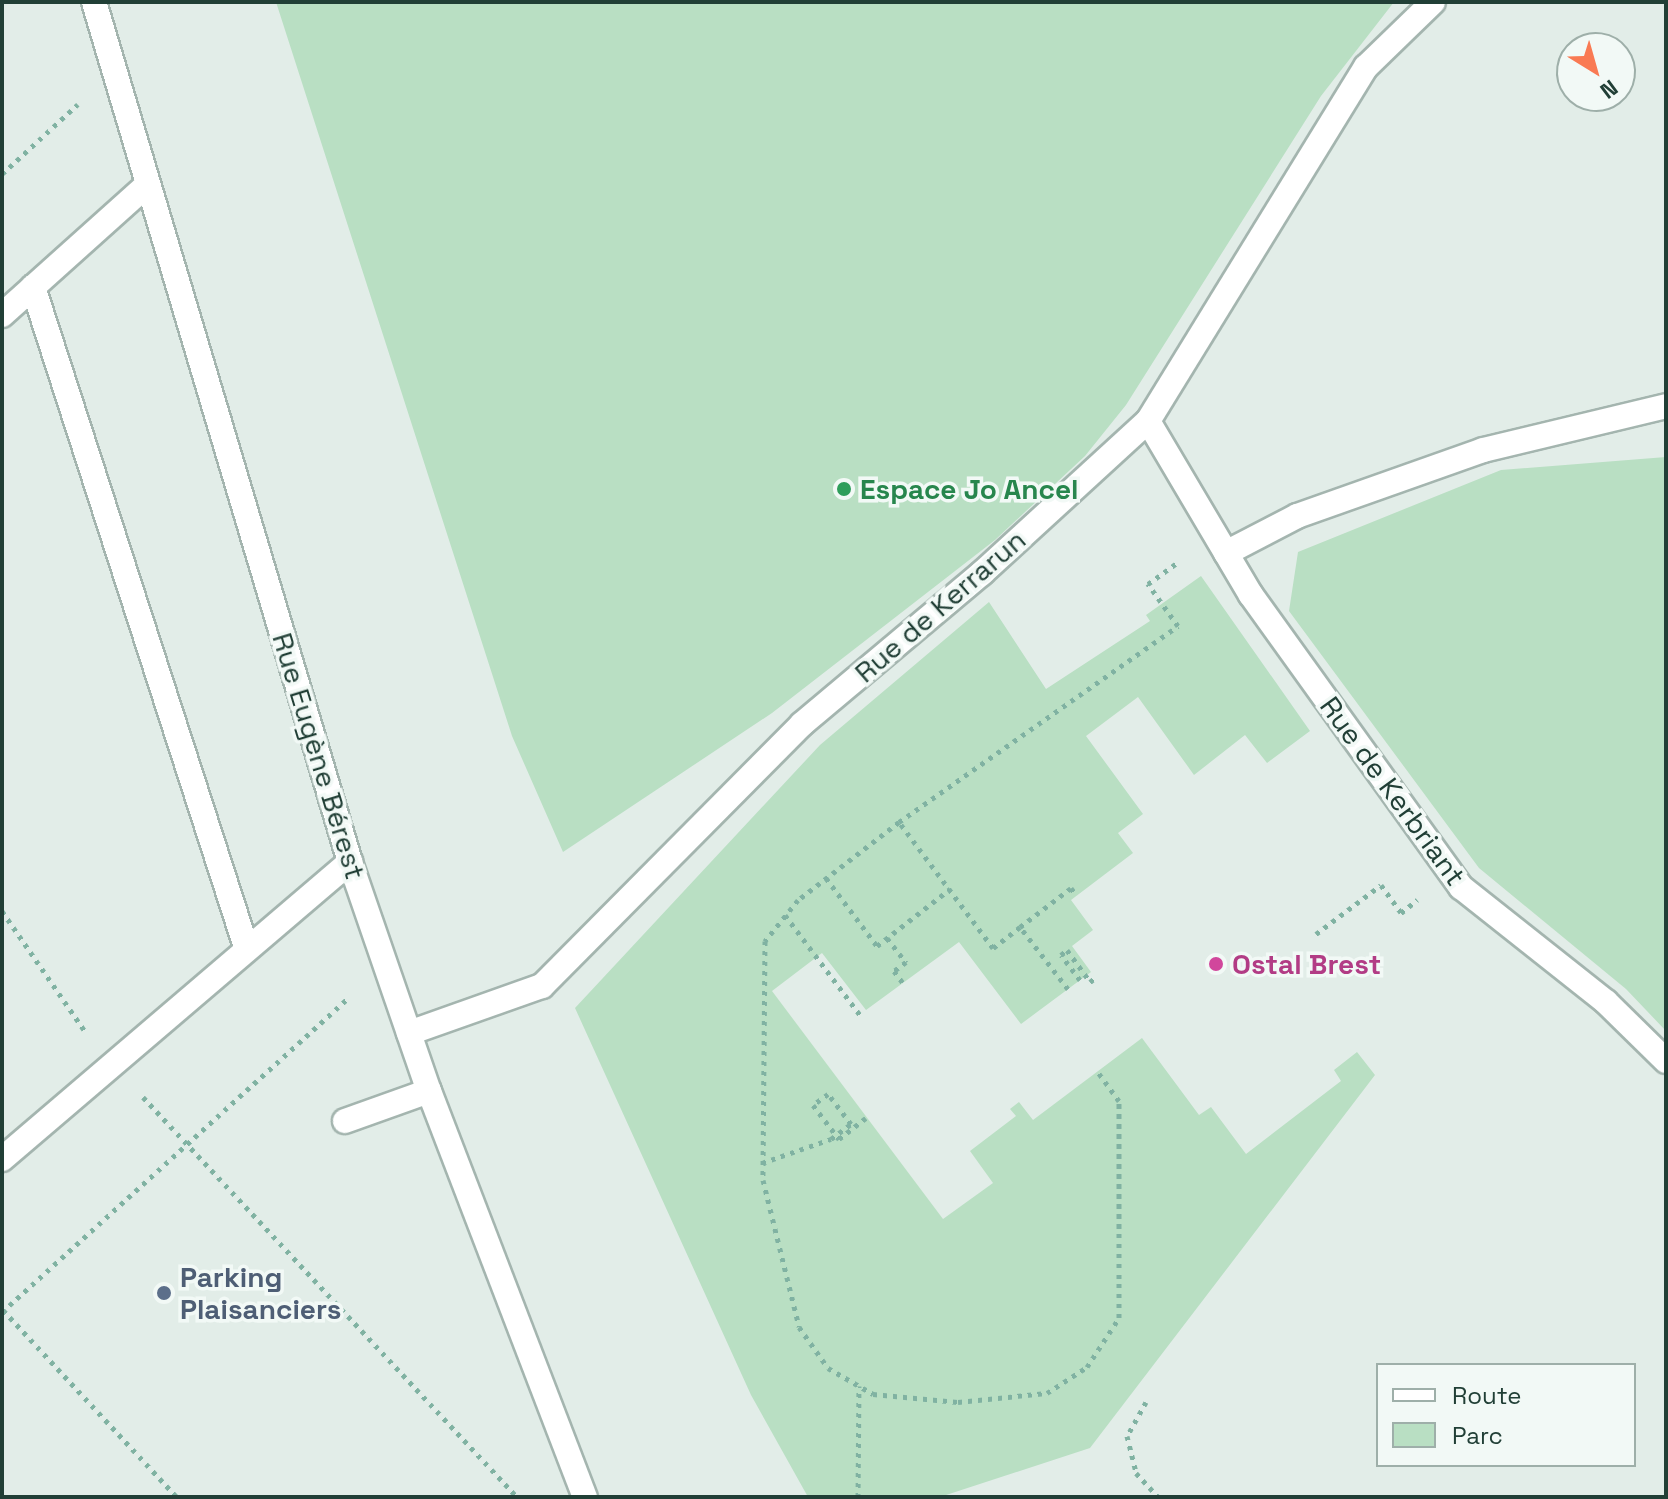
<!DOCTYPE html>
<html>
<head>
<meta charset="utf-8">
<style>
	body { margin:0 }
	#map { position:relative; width:1668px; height:1499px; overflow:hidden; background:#e2ede8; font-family:"Space Grotesk",sans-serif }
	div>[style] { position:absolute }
	.green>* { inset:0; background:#b9dfc3 }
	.path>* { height:5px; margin-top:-2.5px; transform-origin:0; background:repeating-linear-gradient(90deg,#80b2a2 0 4px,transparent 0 10px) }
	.roads { filter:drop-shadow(2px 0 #a4b5af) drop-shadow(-2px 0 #a4b5af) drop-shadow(0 2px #a4b5af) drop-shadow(0 -2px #a4b5af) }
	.service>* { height:24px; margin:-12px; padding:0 12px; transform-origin:12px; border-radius:12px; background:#fff }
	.minor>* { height:24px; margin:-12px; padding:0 12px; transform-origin:12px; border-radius:12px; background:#fff }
	.tertiary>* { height:24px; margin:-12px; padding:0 12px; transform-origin:12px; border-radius:12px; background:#fff }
	.path-bridge>* { height:5px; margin-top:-2.5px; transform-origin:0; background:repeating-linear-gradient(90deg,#80b2a2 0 4px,transparent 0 10px) }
	.dots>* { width:22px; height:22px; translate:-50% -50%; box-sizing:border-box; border:4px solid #f2f9f6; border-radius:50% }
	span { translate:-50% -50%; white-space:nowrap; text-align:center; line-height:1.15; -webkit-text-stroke:7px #f2f9f6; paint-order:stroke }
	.leisure-label { font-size:28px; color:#27864d; font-weight:700 }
	.left { translate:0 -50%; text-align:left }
	.street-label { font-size:28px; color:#213f36 }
	.hotel-label { font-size:28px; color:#b23c85; font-weight:700 }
	.service-label { font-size:28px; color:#4e5e75; font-weight:700 }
	.frame { position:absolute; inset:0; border:4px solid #213f36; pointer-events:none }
	.legend { position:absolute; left:1376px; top:1363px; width:260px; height:104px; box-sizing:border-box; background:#f2f9f6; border:2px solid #9eafa9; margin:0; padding:10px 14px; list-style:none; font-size:24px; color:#213f36 }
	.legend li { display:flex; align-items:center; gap:16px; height:40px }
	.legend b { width:40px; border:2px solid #9eafa9 }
	.north { position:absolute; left:1556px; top:32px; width:80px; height:80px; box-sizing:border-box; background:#f2f9f6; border:2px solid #9eafa9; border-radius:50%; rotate:143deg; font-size:22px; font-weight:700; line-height:32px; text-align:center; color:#213f36 }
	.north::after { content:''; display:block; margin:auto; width:28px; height:36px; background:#f97a53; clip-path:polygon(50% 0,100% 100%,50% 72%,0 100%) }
</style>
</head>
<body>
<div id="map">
	<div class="green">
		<i style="clip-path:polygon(276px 2px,1394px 2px,1321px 96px,1126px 405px,1085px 456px,995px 540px,772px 713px,563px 852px,512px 736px)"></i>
		<i style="clip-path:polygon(1666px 457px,1666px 1031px,1626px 989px,1479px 868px,1289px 611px,1298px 552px,1501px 470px)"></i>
		<i style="clip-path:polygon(1201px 576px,1310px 731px,1267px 763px,1245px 735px,1194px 775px,1138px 697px,1086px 736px,1143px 814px,1118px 833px,1133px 853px,1071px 900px,1093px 930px,1072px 946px,1091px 972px,1021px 1024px,959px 942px,866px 1010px,822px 953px,772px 991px,943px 1219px,993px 1183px,970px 1151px,1016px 1116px,1010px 1109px,1019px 1102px,1033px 1120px,1142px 1038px,1199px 1115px,1211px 1107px,1246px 1154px,1341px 1081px,1334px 1070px,1357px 1052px,1375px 1075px,1090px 1448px,940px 1497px,808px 1497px,751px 1395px,575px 1008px,820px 745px,989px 602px,1046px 689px,1150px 621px,1146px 615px)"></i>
	</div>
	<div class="path">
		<i style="left:2px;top:174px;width:103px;rotate:-42.6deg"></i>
		<i style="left:899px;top:822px;width:341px;rotate:-35.1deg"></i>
		<i style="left:1178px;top:626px;width:52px;rotate:-125.5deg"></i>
		<i style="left:1148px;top:584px;width:39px;rotate:-36deg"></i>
		<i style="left:826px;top:878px;width:85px;rotate:53.1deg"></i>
		<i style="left:877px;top:946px;width:93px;rotate:-38deg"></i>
		<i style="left:2px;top:911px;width:145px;rotate:55.4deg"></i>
		<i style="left:785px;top:915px;width:125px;rotate:53.1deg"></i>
		<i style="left:1020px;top:927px;width:64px;rotate:-37.4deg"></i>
		<i style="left:1071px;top:888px;width:9px;rotate:54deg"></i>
		<i style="left:1316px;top:934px;width:81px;rotate:-37deg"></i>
		<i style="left:1381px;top:885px;width:34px;rotate:54deg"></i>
		<i style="left:1401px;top:913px;width:21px;rotate:-39deg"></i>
		<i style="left:887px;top:938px;width:31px;rotate:52deg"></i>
		<i style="left:906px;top:962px;width:15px;rotate:143deg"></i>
		<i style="left:894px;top:971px;width:15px;rotate:53deg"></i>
		<i style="left:1080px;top:980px;width:31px;rotate:-127deg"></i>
		<i style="left:1061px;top:955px;width:8px;rotate:-40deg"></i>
		<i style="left:1067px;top:950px;width:39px;rotate:54deg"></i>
		<i style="left:1090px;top:982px;width:6px;rotate:-39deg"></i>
		<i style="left:1068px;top:989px;width:78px;rotate:-127.7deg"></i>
		<i style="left:1020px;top:927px;width:34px;rotate:142deg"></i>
		<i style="left:993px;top:948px;width:157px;rotate:-126.7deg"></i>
		<i style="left:899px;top:822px;width:128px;rotate:142.3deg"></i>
		<i style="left:798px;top:900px;width:53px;rotate:128.8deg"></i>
		<i style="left:765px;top:941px;width:239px;rotate:90.5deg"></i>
		<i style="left:763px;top:1180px;width:151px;rotate:76.2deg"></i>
		<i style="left:799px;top:1327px;width:50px;rotate:54.7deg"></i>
		<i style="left:828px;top:1368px;width:52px;rotate:30deg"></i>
		<i style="left:873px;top:1394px;width:85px;rotate:5.4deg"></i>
		<i style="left:958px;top:1402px;width:89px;rotate:-5.8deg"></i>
		<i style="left:1047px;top:1393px;width:48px;rotate:-33deg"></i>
		<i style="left:1087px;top:1367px;width:59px;rotate:-56.9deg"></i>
		<i style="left:1119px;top:1318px;width:217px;rotate:-90deg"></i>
		<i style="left:1119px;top:1101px;width:36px;rotate:-126deg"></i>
		<i style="left:143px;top:1097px;width:548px;rotate:46.92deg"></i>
		<i style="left:839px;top:1139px;width:34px;rotate:-38deg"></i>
		<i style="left:762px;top:1163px;width:73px;rotate:-19.2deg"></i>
		<i style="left:831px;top:1139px;width:25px;rotate:-37deg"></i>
		<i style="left:851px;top:1124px;width:38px;rotate:-127deg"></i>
		<i style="left:828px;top:1094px;width:19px;rotate:144deg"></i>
		<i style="left:3px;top:1310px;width:255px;rotate:47.1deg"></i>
		<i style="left:2px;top:1312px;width:469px;rotate:-42.2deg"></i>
		<i style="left:1146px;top:1402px;width:39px;rotate:119deg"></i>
		<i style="left:1127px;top:1436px;width:38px;rotate:76deg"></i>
		<i style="left:1136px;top:1473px;width:33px;rotate:47deg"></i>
		<i style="left:858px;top:1497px;width:111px;rotate:-89.5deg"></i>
	</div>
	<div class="roads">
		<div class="service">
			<i style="left:33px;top:287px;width:694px;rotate:72.11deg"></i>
			<i style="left:2px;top:315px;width:193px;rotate:-41.9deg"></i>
			<i style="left:1226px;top:553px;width:80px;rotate:-27.5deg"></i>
			<i style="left:1297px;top:516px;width:197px;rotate:-19.5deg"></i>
			<i style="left:1483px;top:450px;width:188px;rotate:-13.5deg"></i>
			<i style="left:345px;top:1121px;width:89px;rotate:-19.7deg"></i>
			<i style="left:2px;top:1159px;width:458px;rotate:-40.5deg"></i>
		</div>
		<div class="minor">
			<i style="left:1148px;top:421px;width:202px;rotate:59.4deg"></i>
			<i style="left:1251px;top:595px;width:360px;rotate:54.3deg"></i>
			<i style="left:1461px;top:887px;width:185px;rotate:38.4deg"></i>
			<i style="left:1606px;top:1002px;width:84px;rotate:44.5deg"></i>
			<i style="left:409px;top:1033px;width:141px;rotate:-19.5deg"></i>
			<i style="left:542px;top:986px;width:369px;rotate:-45.2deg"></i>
			<i style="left:802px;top:724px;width:235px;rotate:-40deg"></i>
			<i style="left:982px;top:573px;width:225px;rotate:-42.5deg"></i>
			<i style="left:1148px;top:421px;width:416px;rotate:-58.4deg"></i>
			<i style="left:1366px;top:67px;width:93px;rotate:-44.1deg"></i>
		</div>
		<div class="tertiary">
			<i style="left:94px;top:2px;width:897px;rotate:73.42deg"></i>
			<i style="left:350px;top:862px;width:242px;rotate:71deg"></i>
			<i style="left:429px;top:1091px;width:435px;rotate:69deg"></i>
		</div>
	</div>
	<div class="path-bridge">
		<i style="left:813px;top:1105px;width:43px;rotate:52.6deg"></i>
	</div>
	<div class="dots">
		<i style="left:844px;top:489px;background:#2e9e5b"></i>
		<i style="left:1216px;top:964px;background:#d1479c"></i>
		<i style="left:164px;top:1293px;background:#5c6f8a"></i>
	</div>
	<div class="leisure-label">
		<span class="left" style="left:860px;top:489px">Espace Jo Ancel</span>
	</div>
	<div class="street-label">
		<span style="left:940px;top:606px;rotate:-41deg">Rue de Kerrarun</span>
		<span style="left:319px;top:756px;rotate:73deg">Rue Eugène Bérest</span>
		<span style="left:1393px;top:791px;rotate:54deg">Rue de Kerbriant</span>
	</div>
	<div class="hotel-label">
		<span class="left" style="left:1232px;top:964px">Ostal Brest</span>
	</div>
	<div class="service-label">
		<span class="left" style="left:180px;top:1293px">Parking<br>Plaisanciers</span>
	</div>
	<div class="frame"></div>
	<ul class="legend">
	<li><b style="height:10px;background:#fff"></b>Route</li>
	<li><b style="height:22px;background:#b9dfc3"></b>Parc</li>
	</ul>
	<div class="north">N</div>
</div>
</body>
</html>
